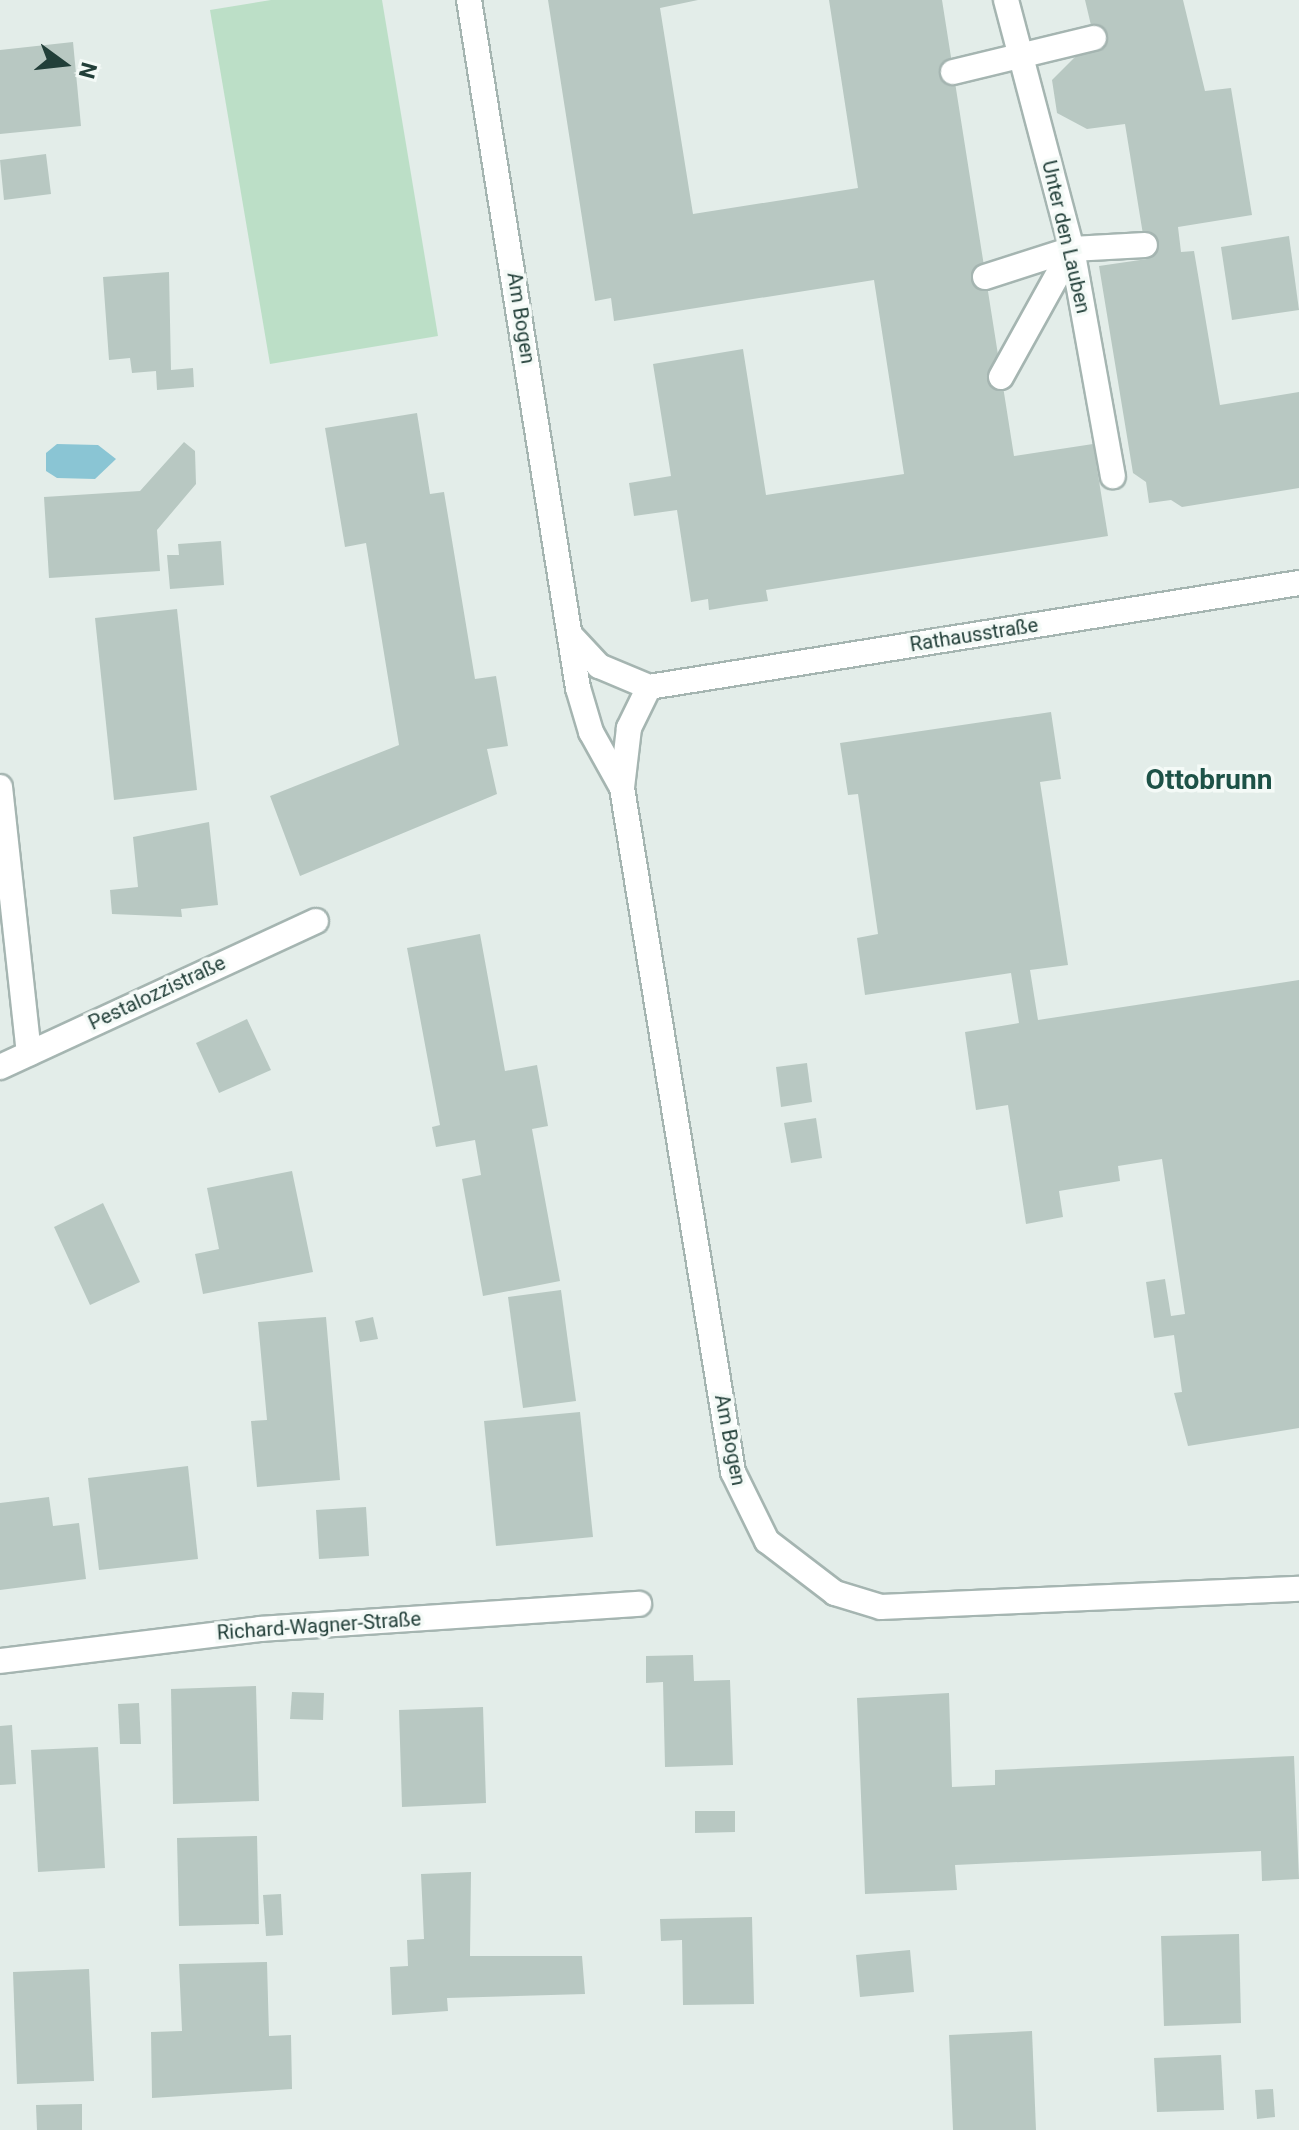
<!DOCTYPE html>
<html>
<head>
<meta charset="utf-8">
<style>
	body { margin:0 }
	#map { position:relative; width:1299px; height:2130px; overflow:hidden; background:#e3ede9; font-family:Roboto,sans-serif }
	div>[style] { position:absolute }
	.green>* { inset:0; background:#bcdfc7 }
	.water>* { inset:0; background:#8ac5d4 }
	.building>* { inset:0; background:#b8c8c2 }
	.roads { filter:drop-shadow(2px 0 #a5b5b1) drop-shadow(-2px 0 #a5b5b1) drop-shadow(0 2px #a5b5b1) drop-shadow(0 -2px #a5b5b1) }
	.minor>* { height:24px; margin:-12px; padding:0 12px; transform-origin:12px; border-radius:12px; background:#fff }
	span { translate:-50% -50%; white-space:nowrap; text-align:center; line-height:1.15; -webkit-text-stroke:7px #f4faf7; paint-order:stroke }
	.street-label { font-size:20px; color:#223f39 }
	.district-label { font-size:28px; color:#1d5247; font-weight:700 }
	.north { position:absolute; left:24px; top:24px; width:80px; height:80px; -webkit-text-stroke:6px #f4faf7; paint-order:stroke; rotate:105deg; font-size:22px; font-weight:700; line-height:32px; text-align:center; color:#223f39 }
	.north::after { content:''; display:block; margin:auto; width:28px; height:36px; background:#223f39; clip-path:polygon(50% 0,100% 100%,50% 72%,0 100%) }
</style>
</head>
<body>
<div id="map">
	<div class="green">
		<i style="clip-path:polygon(271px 0,382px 0,438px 336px,270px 364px,210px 10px)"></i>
	</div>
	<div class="water">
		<i style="clip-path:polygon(57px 444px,98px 445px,116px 459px,95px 479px,57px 478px,46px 471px,46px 453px)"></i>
	</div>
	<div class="building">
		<i style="clip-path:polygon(548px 0,698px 0,660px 8px,693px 214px,858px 188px,829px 0,942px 0,1014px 456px,1093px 444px,1108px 536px,766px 590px,768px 601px,739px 605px,709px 610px,708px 599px,691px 602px,677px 510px,634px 516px,629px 483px,671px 476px,653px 364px,743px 349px,766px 495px,904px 474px,874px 280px,614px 321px,611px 298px,595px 301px)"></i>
		<i style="clip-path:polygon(1085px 0,1183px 0,1205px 91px,1231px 88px,1252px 215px,1178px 227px,1181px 252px,1194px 251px,1220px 405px,1299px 392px,1299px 488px,1182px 507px,1171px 500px,1149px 503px,1146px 482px,1133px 473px,1099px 266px,1147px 259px,1125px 124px,1087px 129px,1057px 113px,1052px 80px,1094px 38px)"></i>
		<i style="clip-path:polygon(73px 42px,81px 126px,0 134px,0 50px)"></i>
		<i style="clip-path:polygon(46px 154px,51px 194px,4px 200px,0 160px)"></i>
		<i style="clip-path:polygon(1289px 236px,1299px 310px,1232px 320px,1221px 247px)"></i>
		<i style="clip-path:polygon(169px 272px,171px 370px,193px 368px,194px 387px,157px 390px,156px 371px,132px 373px,130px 358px,109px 360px,103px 277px)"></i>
		<i style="clip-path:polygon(417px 413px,430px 494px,444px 492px,475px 679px,496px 676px,508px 746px,487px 749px,497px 794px,300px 876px,270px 796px,399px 745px,366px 543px,345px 547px,325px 428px)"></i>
		<i style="clip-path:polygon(184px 442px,195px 451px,196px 484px,157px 530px,160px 571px,49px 578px,44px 497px,140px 491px)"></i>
		<i style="clip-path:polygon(221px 541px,224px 585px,170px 589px,167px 555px,179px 555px,178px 544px)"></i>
		<i style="clip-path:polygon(177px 609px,197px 790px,114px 800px,95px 618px)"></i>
		<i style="clip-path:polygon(1051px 712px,1061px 779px,1040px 782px,1068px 965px,1030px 970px,1038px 1020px,1299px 980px,1299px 1428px,1188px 1446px,1174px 1393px,1182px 1392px,1174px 1335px,1154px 1338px,1146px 1282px,1165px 1279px,1171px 1316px,1185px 1314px,1162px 1159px,1118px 1166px,1120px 1181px,1059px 1191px,1063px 1217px,1026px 1224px,1008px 1105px,976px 1110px,965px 1032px,1019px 1023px,1011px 973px,865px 995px,857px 938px,878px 934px,858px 794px,848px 795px,840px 743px)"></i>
		<i style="clip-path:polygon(209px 822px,218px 905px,181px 909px,182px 917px,112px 914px,110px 890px,138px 887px,133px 837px)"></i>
		<i style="clip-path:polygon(480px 934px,505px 1071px,537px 1065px,548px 1126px,532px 1129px,560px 1281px,483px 1296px,462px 1179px,481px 1175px,475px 1140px,436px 1147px,432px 1127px,440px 1125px,407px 948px)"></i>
		<i style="clip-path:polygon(247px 1019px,271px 1070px,219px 1093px,196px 1043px)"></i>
		<i style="clip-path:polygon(807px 1063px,812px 1102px,781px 1107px,776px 1067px)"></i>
		<i style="clip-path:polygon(816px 1118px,822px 1158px,791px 1163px,784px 1123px)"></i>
		<i style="clip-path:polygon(292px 1171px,313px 1272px,203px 1294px,195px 1254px,219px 1249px,207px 1188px)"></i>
		<i style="clip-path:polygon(103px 1203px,140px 1282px,90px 1305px,54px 1227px)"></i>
		<i style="clip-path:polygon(561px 1290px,576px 1401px,523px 1408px,508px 1297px)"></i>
		<i style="clip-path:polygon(326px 1317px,340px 1480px,257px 1487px,251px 1421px,267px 1420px,258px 1322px)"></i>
		<i style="clip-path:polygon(373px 1317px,378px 1339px,360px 1342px,355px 1321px)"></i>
		<i style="clip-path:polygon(580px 1412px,593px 1537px,496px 1546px,484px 1421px)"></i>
		<i style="clip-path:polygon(188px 1466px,198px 1559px,99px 1570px,88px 1478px)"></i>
		<i style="clip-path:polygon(49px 1497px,53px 1526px,79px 1523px,86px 1579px,0 1590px,0 1503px)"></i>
		<i style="clip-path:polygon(366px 1507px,369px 1556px,319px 1559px,316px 1510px)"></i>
		<i style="clip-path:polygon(693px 1655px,694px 1681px,730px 1680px,733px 1765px,665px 1767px,663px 1682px,646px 1683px,646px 1656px)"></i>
		<i style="clip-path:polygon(256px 1686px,259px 1801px,173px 1804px,171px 1689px)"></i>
		<i style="clip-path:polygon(292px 1692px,324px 1693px,323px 1720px,290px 1719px)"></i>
		<i style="clip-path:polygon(949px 1693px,952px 1787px,995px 1785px,995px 1770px,1294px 1756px,1299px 1879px,1262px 1881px,1261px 1851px,955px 1865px,957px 1890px,865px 1894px,857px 1698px)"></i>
		<i style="clip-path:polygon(139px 1703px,141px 1744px,120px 1744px,118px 1704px)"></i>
		<i style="clip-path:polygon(483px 1707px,486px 1803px,402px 1807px,399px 1710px)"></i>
		<i style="clip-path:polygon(12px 1725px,16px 1784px,0 1785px,0 1726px)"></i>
		<i style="clip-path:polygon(98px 1747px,105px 1868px,38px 1872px,31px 1750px)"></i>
		<i style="clip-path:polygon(695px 1811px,735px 1811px,735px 1832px,695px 1833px)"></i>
		<i style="clip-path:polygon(257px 1836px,259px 1924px,179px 1926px,177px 1838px)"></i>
		<i style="clip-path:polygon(471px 1872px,470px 1956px,582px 1956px,585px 1994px,447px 1998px,448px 2011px,392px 2015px,390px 1967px,408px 1966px,407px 1940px,424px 1939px,421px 1874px)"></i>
		<i style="clip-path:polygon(281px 1894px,283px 1935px,266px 1936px,263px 1895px)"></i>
		<i style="clip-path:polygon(752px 1917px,754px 2004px,683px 2005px,682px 1940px,661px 1941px,660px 1919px)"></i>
		<i style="clip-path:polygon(1239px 1934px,1241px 2023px,1164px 2026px,1161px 1936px)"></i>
		<i style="clip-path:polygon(910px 1950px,914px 1992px,860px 1997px,856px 1955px)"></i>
		<i style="clip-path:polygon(267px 1962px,269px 2036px,291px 2035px,292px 2089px,152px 2098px,151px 2032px,182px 2031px,179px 1964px)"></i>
		<i style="clip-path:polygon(89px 1969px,94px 2081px,17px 2084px,13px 1972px)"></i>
		<i style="clip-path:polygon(1032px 2031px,1036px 2130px,953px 2130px,949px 2035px)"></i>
		<i style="clip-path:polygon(1221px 2055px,1224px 2110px,1157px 2112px,1154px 2058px)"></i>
		<i style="clip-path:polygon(1273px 2089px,1275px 2117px,1257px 2119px,1255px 2090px)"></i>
		<i style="clip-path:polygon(82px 2104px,82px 2130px,37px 2130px,36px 2105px)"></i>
	</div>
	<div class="roads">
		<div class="minor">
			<i style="left:469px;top:0;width:697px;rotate:81deg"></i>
			<i style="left:578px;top:688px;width:46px;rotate:73.5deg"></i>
			<i style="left:591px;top:732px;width:62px;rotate:60.9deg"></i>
			<i style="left:1006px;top:0;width:258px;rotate:75.2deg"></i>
			<i style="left:1072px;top:249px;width:231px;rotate:79.8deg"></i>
			<i style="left:953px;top:72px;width:145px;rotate:-13.6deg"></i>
			<i style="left:985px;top:277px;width:91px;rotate:-17.8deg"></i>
			<i style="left:1072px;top:249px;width:73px;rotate:-3.1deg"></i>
			<i style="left:1001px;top:377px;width:146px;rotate:-61deg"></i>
			<i style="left:572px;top:637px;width:40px;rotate:47deg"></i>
			<i style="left:599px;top:666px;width:54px;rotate:22.8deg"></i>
			<i style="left:649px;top:687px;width:46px;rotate:116deg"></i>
			<i style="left:629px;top:728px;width:60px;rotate:96.7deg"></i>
			<i style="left:622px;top:788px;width:693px;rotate:80.78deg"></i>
			<i style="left:733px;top:1472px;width:77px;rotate:63.8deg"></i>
			<i style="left:767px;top:1541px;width:86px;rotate:37.4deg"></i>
			<i style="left:835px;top:1593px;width:48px;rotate:16.9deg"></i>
			<i style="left:881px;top:1607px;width:418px;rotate:-2.5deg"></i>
			<i style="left:649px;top:687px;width:658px;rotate:-9.09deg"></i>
			<i style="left:0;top:787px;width:268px;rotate:83.8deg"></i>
			<i style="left:0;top:1067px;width:348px;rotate:-24.8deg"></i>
			<i style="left:0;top:1661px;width:262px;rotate:-7deg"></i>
			<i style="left:260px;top:1629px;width:380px;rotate:-3.8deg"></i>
		</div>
	</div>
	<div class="street-label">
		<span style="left:1066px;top:237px;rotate:77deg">Unter den Lauben</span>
		<span style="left:521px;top:318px;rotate:81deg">Am Bogen</span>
		<span style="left:974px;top:635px;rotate:-9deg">Rathausstraße</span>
		<span style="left:157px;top:993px;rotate:-25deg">Pestalozzistraße</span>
		<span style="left:730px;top:1440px;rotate:79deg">Am Bogen</span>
		<span style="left:319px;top:1626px;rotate:-4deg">Richard-Wagner-Straße</span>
	</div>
	<div class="district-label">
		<span style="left:1209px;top:780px">Ottobrunn</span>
	</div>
	<div class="north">N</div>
</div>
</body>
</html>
